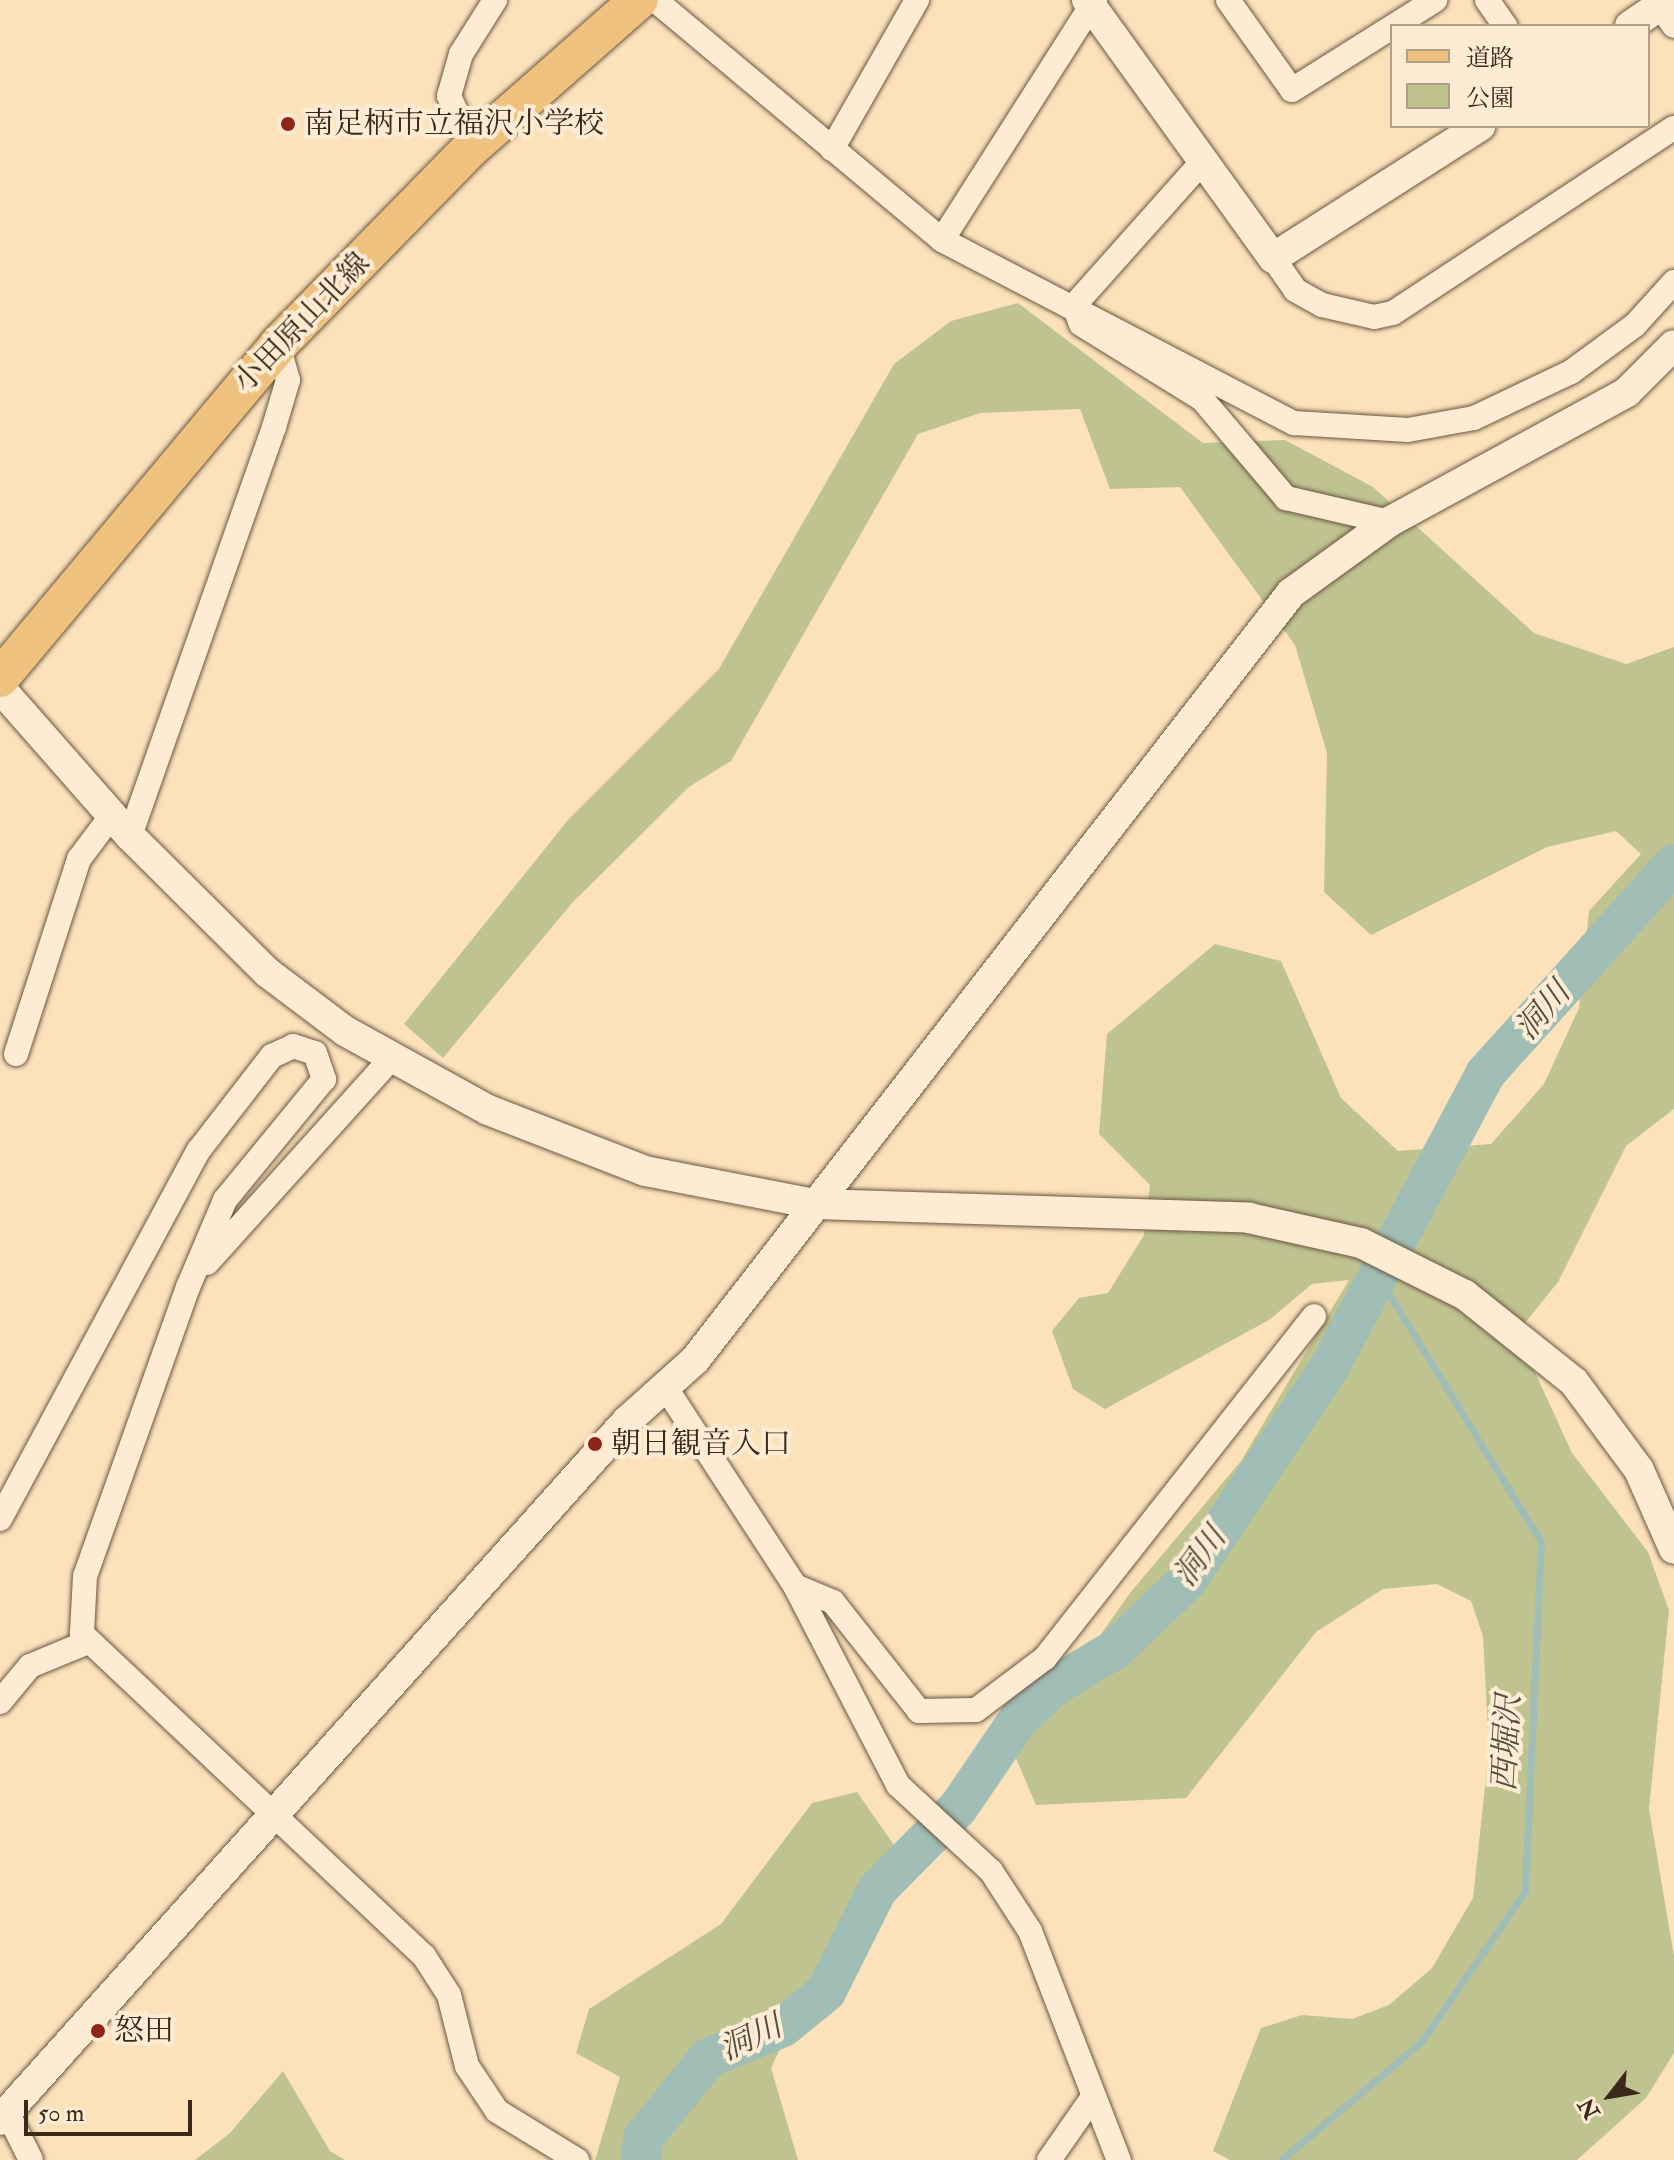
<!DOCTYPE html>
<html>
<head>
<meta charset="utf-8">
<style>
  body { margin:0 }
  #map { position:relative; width:1674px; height:2160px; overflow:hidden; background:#fce2bb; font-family:"IM FELL Double Pica","Noto Serif JP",serif }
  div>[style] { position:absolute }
  .green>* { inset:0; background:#bfc390 }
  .stream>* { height:7px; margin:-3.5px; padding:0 3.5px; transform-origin:3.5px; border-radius:3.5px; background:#a0bdb6 }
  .river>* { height:40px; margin:-20px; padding:0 20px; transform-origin:20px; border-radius:20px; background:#a0bdb6 }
  .roads { filter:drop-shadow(0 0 2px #6a5641) drop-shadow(0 0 2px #6a5641) }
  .minor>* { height:24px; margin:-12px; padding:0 12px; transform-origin:12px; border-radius:12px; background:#fdecd3 }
  .tertiary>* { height:30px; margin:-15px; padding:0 15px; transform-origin:15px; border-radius:15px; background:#fdecd3 }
  .primary>* { height:38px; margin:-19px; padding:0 19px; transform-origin:19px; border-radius:19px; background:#eec17e }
  .dots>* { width:22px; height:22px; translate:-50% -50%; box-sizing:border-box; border:4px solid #fdecd3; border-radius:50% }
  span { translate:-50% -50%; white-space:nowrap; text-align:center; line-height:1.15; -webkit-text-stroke:8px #fdecd3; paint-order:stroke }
  .poi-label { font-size:30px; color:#3a2818 }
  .left { translate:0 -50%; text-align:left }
  .street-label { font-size:30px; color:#3a2818 }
  .water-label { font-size:32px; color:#544d40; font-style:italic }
  .legend { position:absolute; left:1390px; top:24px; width:260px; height:104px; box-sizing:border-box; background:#fdecd3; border:2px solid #af9e88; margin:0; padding:10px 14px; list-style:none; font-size:24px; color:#3a2818 }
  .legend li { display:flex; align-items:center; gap:16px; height:40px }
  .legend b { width:40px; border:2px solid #af9e88 }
  .north { position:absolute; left:1570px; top:2056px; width:80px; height:80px; -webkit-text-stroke:6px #fdecd3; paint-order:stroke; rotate:239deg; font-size:22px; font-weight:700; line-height:32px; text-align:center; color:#3a2818 }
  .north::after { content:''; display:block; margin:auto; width:28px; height:36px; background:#3a2818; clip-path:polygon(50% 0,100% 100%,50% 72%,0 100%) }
  .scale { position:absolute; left:24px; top:2100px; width:168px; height:36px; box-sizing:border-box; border:4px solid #3a2818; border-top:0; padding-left:10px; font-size:24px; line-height:28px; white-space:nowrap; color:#3a2818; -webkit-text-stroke:6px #fdecd3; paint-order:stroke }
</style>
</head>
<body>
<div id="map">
  <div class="green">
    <div style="clip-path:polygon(1018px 303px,1203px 443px,1285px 440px,1373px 487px,1534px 633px,1626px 664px,1674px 647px,1674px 1109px,1626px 1146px,1558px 1282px,1517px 1333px,1572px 1453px,1648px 1552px,1669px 1610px,1649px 1809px,1674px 1956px,1674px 2053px,1646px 2098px,1577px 2160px,1230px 2160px,1213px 2151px,1261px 2028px,1302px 2015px,1352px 2019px,1389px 2005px,1432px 1968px,1473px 1898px,1489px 1750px,1483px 1636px,1471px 1601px,1437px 1584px,1383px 1589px,1316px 1632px,1186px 1798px,1036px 1805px,1015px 1756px,1130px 1593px,1241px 1461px,1349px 1280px,1312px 1284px,1269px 1320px,1105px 1409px,1073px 1389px,1052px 1331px,1079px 1298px,1108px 1293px,1144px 1235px,1150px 1185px,1099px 1134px,1107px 1034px,1215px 944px,1281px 961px,1341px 1098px,1398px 1151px,1491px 1144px,1544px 1084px,1579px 1008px,1589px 911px,1641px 854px,1616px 831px,1547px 847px,1371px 935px,1324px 892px,1327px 753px,1295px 645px,1180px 487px,1110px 489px,1080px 409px,980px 413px,918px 434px,731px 761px,689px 787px,572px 903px,443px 1058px,404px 1024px,568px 820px,719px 669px,894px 364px,951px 321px)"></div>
    <div style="clip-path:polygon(857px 1792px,894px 1845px,850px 1900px,771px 2068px,798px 2160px,595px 2160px,620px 2077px,576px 2053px,589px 2009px,721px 1924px,812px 1803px)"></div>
    <div style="clip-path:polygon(283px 2071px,330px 2151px,345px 2160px,195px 2160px,230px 2133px)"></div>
  </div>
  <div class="stream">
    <div style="left:1281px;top:2160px;width:183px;rotate:-40.1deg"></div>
    <div style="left:1421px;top:2042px;width:183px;rotate:-55.4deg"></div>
    <div style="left:1525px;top:1891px;width:349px;rotate:-87.4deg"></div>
    <div style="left:1541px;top:1542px;width:312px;rotate:-121.5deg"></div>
  </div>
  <div class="river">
    <div style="left:641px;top:2160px;width:22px;rotate:-85deg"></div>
    <div style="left:643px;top:2138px;width:103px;rotate:-50.9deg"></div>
    <div style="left:708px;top:2058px;width:81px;rotate:-22.5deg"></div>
    <div style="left:783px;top:2027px;width:55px;rotate:-39.1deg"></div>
    <div style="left:826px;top:1992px;width:114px;rotate:-63.4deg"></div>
    <div style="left:877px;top:1890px;width:115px;rotate:-45.4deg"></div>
    <div style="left:958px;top:1808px;width:107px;rotate:-55.7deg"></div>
    <div style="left:1018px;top:1720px;width:50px;rotate:-43.4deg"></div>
    <div style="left:1054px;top:1686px;width:70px;rotate:-31deg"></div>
    <div style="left:1114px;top:1650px;width:99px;rotate:-43.4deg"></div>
    <div style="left:1186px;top:1582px;width:260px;rotate:-56.3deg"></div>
    <div style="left:1330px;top:1366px;width:331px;rotate:-62deg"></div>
    <div style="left:1485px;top:1074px;width:283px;rotate:-48deg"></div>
  </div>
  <div class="roads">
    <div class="minor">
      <div style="left:655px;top:0;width:374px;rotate:39.9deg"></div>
      <div style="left:942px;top:240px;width:397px;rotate:27.5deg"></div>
      <div style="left:1294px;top:423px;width:114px;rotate:3.5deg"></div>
      <div style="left:1408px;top:430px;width:67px;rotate:-10.3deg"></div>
      <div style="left:1474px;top:418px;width:107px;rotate:-25.4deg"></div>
      <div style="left:1571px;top:372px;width:79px;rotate:-36.3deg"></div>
      <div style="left:1635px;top:325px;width:58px;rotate:-47.8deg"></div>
      <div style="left:1228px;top:0;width:110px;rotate:54.6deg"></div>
      <div style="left:1292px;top:90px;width:118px;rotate:-32.2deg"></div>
      <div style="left:1487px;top:0;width:32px;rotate:55deg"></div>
      <div style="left:1660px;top:6px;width:24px;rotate:55deg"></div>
      <div style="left:1394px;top:26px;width:49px;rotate:-32.4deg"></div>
      <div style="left:472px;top:147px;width:56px;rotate:-114.3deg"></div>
      <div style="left:449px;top:96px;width:44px;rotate:-74.1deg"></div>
      <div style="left:461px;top:54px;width:64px;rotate:-57.8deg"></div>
      <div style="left:832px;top:149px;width:172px;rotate:-60.3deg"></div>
      <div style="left:1203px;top:161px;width:194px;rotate:131.7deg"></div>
      <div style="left:1074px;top:306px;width:19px;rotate:69deg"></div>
      <div style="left:1081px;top:324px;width:142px;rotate:31.8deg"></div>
      <div style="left:1202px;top:399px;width:130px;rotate:49.7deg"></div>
      <div style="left:1286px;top:498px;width:106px;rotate:13.1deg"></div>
      <div style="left:942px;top:240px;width:285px;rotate:-57.5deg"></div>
      <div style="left:1273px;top:258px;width:39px;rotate:55deg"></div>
      <div style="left:1295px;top:290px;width:31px;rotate:29deg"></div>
      <div style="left:1322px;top:305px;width:53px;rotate:13deg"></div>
      <div style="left:1374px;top:317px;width:19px;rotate:-12deg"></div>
      <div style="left:1393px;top:313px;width:336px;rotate:-33.4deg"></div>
      <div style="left:130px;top:836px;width:434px;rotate:-70.6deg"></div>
      <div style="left:274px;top:427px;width:49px;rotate:-73.4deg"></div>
      <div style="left:288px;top:380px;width:36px;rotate:-106deg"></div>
      <div style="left:16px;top:1054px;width:205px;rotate:-72.1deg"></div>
      <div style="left:79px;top:859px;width:55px;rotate:-53.1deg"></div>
      <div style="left:207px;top:1263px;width:275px;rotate:-48deg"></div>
      <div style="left:666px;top:1388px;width:236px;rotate:56.9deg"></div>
      <div style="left:795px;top:1586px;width:224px;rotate:62.6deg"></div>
      <div style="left:898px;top:1785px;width:127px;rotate:42.8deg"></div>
      <div style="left:991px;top:1871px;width:72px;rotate:57deg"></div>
      <div style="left:1030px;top:1931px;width:246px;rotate:68.8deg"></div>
      <div style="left:0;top:1519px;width:419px;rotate:-61.7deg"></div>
      <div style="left:199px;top:1150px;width:119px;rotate:-52.2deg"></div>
      <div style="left:272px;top:1056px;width:23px;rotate:-25deg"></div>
      <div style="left:293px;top:1046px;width:23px;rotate:18deg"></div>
      <div style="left:315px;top:1053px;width:28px;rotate:71deg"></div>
      <div style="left:324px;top:1079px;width:156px;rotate:129.3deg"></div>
      <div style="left:225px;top:1200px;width:95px;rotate:113deg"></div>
      <div style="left:188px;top:1287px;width:307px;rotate:109.6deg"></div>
      <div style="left:85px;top:1576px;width:58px;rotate:93deg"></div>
      <div style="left:82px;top:1634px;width:470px;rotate:43.3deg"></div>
      <div style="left:424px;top:1956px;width:46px;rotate:57.3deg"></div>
      <div style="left:449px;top:1995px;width:73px;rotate:75.8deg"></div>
      <div style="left:467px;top:2066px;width:54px;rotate:56.3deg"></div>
      <div style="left:497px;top:2111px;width:94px;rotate:31.5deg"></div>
      <div style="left:795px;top:1586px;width:41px;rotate:22.8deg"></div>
      <div style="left:833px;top:1602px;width:139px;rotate:51.7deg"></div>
      <div style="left:919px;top:1711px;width:57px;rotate:-1deg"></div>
      <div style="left:976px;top:1710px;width:86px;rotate:-37deg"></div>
      <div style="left:1045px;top:1658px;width:435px;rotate:-51.8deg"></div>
      <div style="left:0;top:1702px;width:47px;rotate:-50.2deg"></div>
      <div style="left:30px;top:1666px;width:63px;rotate:-22.5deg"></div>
      <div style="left:8px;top:2114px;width:51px;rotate:63.4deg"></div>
      <div style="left:1049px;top:2160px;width:77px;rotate:-55.1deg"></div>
    </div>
    <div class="tertiary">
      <div style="left:1087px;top:0;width:318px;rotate:54.2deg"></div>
      <div style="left:1273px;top:258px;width:246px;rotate:-32.5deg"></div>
      <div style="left:1630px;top:26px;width:46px;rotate:-34.4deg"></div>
      <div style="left:0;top:688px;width:197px;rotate:48.7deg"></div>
      <div style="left:130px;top:836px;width:194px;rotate:44.8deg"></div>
      <div style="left:268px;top:973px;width:96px;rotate:37deg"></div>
      <div style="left:345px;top:1031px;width:163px;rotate:28.9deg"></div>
      <div style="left:488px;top:1110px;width:168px;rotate:21.2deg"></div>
      <div style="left:645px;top:1171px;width:173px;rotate:11deg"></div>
      <div style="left:815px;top:1204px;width:434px;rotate:1.8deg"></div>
      <div style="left:1249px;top:1218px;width:115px;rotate:12.6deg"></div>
      <div style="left:1361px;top:1243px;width:116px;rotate:26.6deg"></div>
      <div style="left:1465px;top:1295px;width:139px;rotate:38.6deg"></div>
      <div style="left:1574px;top:1382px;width:109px;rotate:53.5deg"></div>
      <div style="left:1639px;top:1470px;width:86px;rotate:66.1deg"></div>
      <div style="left:0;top:2120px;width:939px;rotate:-48.11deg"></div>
      <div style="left:627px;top:1421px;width:91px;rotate:-41.9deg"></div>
      <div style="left:695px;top:1360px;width:971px;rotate:-52.15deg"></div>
      <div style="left:1291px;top:593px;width:121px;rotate:-35.9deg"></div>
      <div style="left:1389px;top:522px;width:271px;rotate:-28.6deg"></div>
      <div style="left:1627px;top:392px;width:66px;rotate:-45deg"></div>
    </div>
    <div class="primary">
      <div style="left:0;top:678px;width:434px;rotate:-50.1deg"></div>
      <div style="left:278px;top:345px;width:277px;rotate:-45.6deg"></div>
      <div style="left:472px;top:147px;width:222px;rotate:-41.4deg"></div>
    </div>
  </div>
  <div class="dots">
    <div style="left:288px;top:124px;background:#8f2418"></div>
    <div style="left:595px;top:1444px;background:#8f2418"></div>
    <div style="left:98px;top:2031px;background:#8f2418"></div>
  </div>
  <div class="poi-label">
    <span class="left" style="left:304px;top:124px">南足柄市立福沢小学校</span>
    <span class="left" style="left:611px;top:1444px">朝日観音入口</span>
    <span class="left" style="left:114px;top:2031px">怒田</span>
  </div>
  <div class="street-label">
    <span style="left:302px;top:323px;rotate:-46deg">小田原山北線</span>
  </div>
  <div class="water-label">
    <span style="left:1543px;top:1011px;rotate:-49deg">洞川</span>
    <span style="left:1200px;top:1557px;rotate:-54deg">洞川</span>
    <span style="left:1507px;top:1743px;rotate:-87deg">西堀沢</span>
    <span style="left:751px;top:2038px;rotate:-25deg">洞川</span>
  </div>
  <ul class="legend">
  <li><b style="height:10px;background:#eec17e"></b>道路</li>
  <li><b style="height:22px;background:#bfc390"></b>公園</li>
  </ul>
  <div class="north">N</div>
  <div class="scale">50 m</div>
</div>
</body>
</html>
